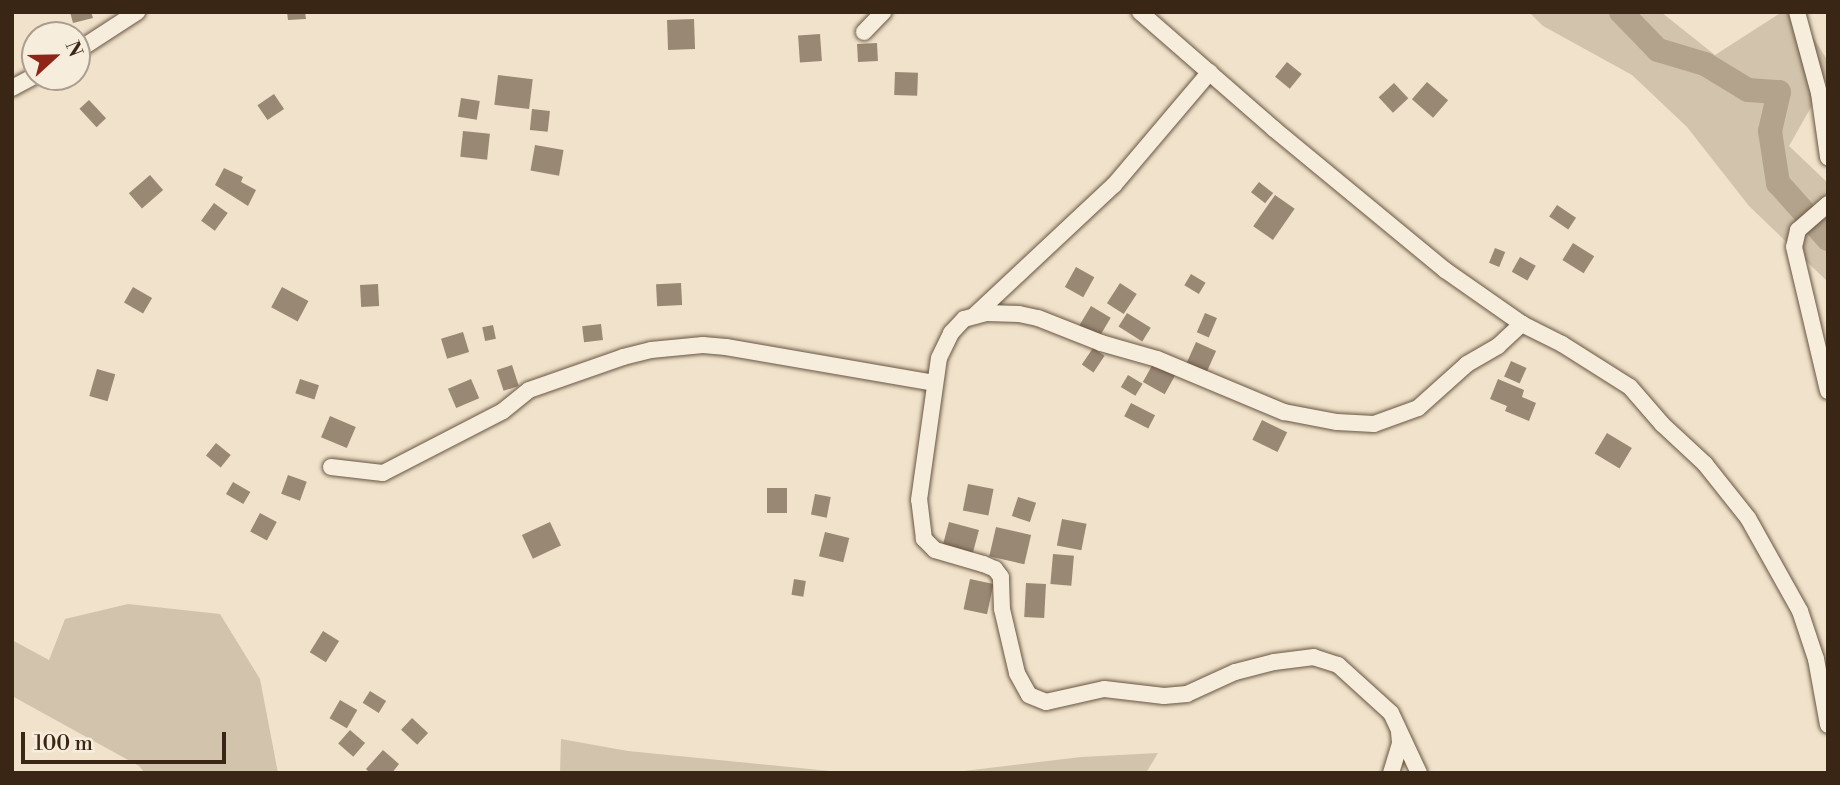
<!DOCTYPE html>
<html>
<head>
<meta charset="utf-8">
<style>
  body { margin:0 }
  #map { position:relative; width:1840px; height:785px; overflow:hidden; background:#f1e3cb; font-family:"Libre Bodoni",serif }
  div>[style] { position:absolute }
  .green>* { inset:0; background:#d2c3ac }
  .river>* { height:24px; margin:-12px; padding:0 12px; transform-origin:12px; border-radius:12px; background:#b3a38d }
  .building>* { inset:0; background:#998873; transform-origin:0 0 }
  .roads { filter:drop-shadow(0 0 2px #685542) drop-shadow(0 0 2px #685542) }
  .minor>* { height:16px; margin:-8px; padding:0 8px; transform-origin:8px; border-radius:8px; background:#f6eddd }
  span { translate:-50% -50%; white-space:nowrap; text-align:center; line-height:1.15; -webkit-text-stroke:7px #f6eddd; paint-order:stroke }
  .frame { position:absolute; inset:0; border:14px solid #3a2614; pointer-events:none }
  .north { position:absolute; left:21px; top:21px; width:70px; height:70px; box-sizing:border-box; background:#f6eddd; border:2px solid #ab9d8d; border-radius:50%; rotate:68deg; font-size:19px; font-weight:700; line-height:28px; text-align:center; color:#3a2614 }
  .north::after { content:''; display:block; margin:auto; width:24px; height:32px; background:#8f2418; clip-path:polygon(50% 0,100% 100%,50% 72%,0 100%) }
  .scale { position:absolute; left:21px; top:732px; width:205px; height:32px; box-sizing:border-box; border:4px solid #3a2614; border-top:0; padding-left:9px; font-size:21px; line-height:24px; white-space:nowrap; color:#3a2614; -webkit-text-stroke:5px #f6eddd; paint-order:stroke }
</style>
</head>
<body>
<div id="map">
  <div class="green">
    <div style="clip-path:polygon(1529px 12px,1661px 12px,1715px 55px,1782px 12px,1797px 12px,1828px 61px,1828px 77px,1789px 146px,1828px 183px,1828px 282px,1749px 206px,1687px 127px,1632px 75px,1543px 26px)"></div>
    <div style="clip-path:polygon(128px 604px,220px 614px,260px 679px,278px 773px,145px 773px,139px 766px,12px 696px,12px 640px,49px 660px,65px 619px)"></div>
    <div style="clip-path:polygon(561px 739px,628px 751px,850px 773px,560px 773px)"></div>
    <div style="clip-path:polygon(1158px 753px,1146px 773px,947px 773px,1081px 757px)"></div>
  </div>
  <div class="river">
    <div style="left:1621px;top:12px;width:53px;rotate:45.8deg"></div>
    <div style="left:1658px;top:50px;width:49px;rotate:16.6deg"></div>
    <div style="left:1705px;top:64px;width:50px;rotate:31.2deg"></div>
    <div style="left:1748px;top:90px;width:31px;rotate:4deg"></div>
    <div style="left:1779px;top:92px;width:40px;rotate:103deg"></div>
    <div style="left:1770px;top:131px;width:53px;rotate:81.3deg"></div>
    <div style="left:1778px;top:183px;width:75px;rotate:48.2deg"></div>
  </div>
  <div class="building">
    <div style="clip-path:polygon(70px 12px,91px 12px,93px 18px,73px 23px)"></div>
    <div style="clip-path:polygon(287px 12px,305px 12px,306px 19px,288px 20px)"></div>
    <div style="left:694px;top:19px;width:30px;height:27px;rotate:88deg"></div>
    <div style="left:820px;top:34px;width:27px;height:22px;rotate:86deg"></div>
    <div style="left:877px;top:43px;width:18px;height:20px;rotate:87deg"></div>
    <div style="left:1287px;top:62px;width:19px;height:19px;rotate:39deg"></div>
    <div style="left:895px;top:72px;width:23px;height:23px;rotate:2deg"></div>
    <div style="left:498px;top:75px;width:35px;height:30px;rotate:7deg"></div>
    <div style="left:1427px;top:82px;width:28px;height:23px;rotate:41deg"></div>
    <div style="left:1394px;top:83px;width:21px;height:21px;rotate:47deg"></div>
    <div style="left:274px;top:94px;width:18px;height:20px;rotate:56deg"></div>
    <div style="left:461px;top:98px;width:19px;height:19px;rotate:9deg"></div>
    <div style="left:89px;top:100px;width:25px;height:13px;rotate:47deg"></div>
    <div style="left:532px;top:109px;width:18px;height:21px;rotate:6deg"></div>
    <div style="left:463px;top:131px;width:27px;height:26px;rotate:6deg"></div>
    <div style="left:535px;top:145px;width:29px;height:26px;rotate:10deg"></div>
    <div style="clip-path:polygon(224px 168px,243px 177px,241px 182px,256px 190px,248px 206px,215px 185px)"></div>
    <div style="left:150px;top:175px;width:20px;height:28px;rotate:49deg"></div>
    <div style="left:1259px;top:182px;width:18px;height:13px;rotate:38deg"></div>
    <div style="left:1275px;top:195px;width:24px;height:38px;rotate:35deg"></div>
    <div style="left:214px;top:203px;width:17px;height:22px;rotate:36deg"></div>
    <div style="left:1557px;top:205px;width:23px;height:14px;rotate:34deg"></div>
    <div style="left:1573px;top:243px;width:25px;height:20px;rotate:32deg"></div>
    <div style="left:1495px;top:248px;width:11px;height:16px;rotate:22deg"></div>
    <div style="left:1520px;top:257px;width:18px;height:17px;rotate:29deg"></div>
    <div style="left:1076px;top:267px;width:21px;height:23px;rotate:29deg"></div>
    <div style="left:1191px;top:274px;width:17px;height:13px;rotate:31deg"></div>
    <div style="left:681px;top:283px;width:22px;height:25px;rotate:87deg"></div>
    <div style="left:1120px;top:283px;width:20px;height:24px;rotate:33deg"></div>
    <div style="left:378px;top:284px;width:22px;height:18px;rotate:87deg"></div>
    <div style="left:133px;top:287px;width:22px;height:18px;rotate:30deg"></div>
    <div style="left:282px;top:287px;width:30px;height:23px;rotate:28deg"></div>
    <div style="left:1091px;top:306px;width:23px;height:24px;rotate:31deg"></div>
    <div style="left:1127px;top:313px;width:28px;height:16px;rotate:32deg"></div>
    <div style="left:1205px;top:313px;width:13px;height:21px;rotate:23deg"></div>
    <div style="left:601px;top:324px;width:16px;height:19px;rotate:83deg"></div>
    <div style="left:493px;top:325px;width:14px;height:11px;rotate:78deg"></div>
    <div style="left:463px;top:332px;width:21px;height:23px;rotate:73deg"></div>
    <div style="left:1196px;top:342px;width:22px;height:25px;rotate:24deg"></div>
    <div style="left:1093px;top:348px;width:14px;height:20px;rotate:34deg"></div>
    <div style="left:1511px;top:361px;width:17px;height:17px;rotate:24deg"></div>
    <div style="left:1154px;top:362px;width:25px;height:23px;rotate:29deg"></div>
    <div style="left:512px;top:365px;width:22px;height:16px;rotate:72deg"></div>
    <div style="left:97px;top:369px;width:19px;height:28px;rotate:16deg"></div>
    <div style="left:1128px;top:375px;width:17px;height:14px;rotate:31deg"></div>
    <div style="left:300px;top:379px;width:20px;height:15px;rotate:18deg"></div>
    <div style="left:471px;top:379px;width:21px;height:25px;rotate:67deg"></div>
    <div style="clip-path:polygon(1498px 379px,1524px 390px,1522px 397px,1536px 403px,1529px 421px,1505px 411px,1507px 406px,1490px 399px)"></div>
    <div style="left:1131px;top:403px;width:27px;height:15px;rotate:27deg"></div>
    <div style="left:330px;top:416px;width:28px;height:23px;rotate:23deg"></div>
    <div style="left:1262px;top:420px;width:28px;height:22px;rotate:26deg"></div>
    <div style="left:1607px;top:433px;width:29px;height:24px;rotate:31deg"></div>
    <div style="left:216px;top:443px;width:19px;height:16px;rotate:39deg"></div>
    <div style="left:288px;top:475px;width:20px;height:20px;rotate:20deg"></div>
    <div style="left:233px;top:482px;width:20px;height:14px;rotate:30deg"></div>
    <div style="left:968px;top:484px;width:26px;height:27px;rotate:11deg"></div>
    <div style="left:767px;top:488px;width:20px;height:25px"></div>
    <div style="left:815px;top:494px;width:16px;height:21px;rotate:11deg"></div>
    <div style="left:1018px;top:497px;width:19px;height:20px;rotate:18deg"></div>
    <div style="left:260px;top:513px;width:19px;height:21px;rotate:28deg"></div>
    <div style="left:1062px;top:519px;width:25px;height:27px;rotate:11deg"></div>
    <div style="left:550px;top:522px;width:26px;height:31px;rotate:65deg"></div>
    <div style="left:949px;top:522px;width:31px;height:24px;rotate:15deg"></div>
    <div style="left:996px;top:527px;width:36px;height:30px;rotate:13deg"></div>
    <div style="left:825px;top:532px;width:25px;height:25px;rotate:14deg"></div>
    <div style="left:1053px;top:554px;width:21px;height:30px;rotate:5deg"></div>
    <div style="left:794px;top:579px;width:12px;height:16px;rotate:9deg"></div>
    <div style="left:970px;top:579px;width:24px;height:31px;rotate:12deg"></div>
    <div style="left:1026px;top:583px;width:20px;height:34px;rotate:3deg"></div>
    <div style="left:323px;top:631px;width:19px;height:25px;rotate:32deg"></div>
    <div style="left:370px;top:691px;width:19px;height:14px;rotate:32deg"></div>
    <div style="left:340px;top:700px;width:20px;height:21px;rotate:30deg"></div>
    <div style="left:412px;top:718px;width:22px;height:16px;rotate:43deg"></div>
    <div style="left:350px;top:730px;width:20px;height:18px;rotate:41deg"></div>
    <div style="clip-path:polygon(383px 750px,399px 764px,392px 773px,370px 773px,366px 769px)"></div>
  </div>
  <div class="roads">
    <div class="minor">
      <div style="left:1140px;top:12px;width:178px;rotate:41.1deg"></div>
      <div style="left:1274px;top:129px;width:222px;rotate:39.5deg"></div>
      <div style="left:1445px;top:270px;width:94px;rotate:35deg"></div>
      <div style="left:1522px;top:324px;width:45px;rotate:26.6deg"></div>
      <div style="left:1562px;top:344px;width:80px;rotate:32.3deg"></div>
      <div style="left:1630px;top:387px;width:49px;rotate:49.1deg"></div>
      <div style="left:1662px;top:424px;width:59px;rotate:42.9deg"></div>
      <div style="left:1705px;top:464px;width:69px;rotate:51.5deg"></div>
      <div style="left:1748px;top:518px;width:107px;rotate:60.8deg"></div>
      <div style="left:1800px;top:611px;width:51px;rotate:71.6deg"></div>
      <div style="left:1816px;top:659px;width:67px;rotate:79.7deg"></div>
      <div style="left:1797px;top:12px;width:84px;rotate:74.8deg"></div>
      <div style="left:1819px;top:93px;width:65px;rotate:82deg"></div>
      <div style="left:864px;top:32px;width:28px;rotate:-46deg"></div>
      <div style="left:77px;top:51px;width:72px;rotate:-33deg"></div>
      <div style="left:12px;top:88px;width:26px;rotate:-28deg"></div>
      <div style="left:1828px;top:204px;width:40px;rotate:139deg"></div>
      <div style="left:1798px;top:230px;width:17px;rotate:103deg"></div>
      <div style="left:1794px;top:247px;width:148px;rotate:76.7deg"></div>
      <div style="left:975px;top:315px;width:190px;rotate:-43.1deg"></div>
      <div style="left:1114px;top:185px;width:148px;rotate:-49.7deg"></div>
      <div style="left:331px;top:467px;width:52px;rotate:6.6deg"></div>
      <div style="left:383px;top:473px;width:135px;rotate:-27.3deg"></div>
      <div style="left:503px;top:411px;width:33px;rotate:-39deg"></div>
      <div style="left:529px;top:390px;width:100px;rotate:-19.3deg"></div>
      <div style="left:623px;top:357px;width:29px;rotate:-14deg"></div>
      <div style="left:651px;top:350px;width:52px;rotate:-5.5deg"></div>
      <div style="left:703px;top:345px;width:23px;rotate:5deg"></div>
      <div style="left:726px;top:347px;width:211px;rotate:9.8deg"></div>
      <div style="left:1391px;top:773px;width:31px;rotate:-73deg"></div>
      <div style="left:1400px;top:743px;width:12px;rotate:-95deg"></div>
      <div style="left:1419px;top:773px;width:66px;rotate:-115deg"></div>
      <div style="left:1391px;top:713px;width:72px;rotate:-137.8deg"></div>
      <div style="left:1338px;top:665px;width:25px;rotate:-162deg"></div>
      <div style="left:1314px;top:657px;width:40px;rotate:172.9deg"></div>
      <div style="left:1274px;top:662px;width:40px;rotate:165.6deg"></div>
      <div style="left:1235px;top:672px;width:53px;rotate:155.4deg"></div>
      <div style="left:1187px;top:694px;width:23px;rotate:175deg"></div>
      <div style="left:1164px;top:696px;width:60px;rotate:-173.3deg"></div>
      <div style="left:1104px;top:689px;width:59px;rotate:167.4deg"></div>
      <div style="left:1046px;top:702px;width:18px;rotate:-158deg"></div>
      <div style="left:1029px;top:695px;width:25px;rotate:-119deg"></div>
      <div style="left:1017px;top:673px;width:66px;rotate:-103.2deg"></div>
      <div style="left:1002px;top:609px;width:32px;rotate:-92deg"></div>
      <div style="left:1001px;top:577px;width:10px;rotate:-127deg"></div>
      <div style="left:995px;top:569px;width:13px;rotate:-157deg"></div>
      <div style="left:983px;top:564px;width:50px;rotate:-163.7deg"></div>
      <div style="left:935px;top:550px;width:16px;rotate:-135deg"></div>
      <div style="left:924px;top:539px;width:39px;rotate:-97deg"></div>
      <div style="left:919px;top:500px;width:143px;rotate:-82deg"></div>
      <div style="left:939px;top:358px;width:28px;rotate:-64deg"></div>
      <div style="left:951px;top:333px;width:19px;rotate:-47deg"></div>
      <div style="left:964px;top:319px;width:24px;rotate:-15deg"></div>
      <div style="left:987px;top:313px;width:32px;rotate:2deg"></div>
      <div style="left:1019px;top:314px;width:19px;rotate:12deg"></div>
      <div style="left:1038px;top:318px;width:68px;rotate:21.6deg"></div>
      <div style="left:1101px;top:343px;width:58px;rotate:15.9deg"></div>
      <div style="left:1157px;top:359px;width:138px;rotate:22.7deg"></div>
      <div style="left:1284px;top:412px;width:54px;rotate:10.7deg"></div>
      <div style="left:1337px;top:422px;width:37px;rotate:3deg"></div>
      <div style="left:1374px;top:424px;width:47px;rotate:-20deg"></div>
      <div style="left:1418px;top:408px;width:66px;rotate:-41.9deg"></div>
      <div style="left:1467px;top:364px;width:36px;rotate:-30deg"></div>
      <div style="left:1498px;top:346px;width:33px;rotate:-43deg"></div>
    </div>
  </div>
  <div class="frame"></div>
  <div class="north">N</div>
  <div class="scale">100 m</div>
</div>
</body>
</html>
